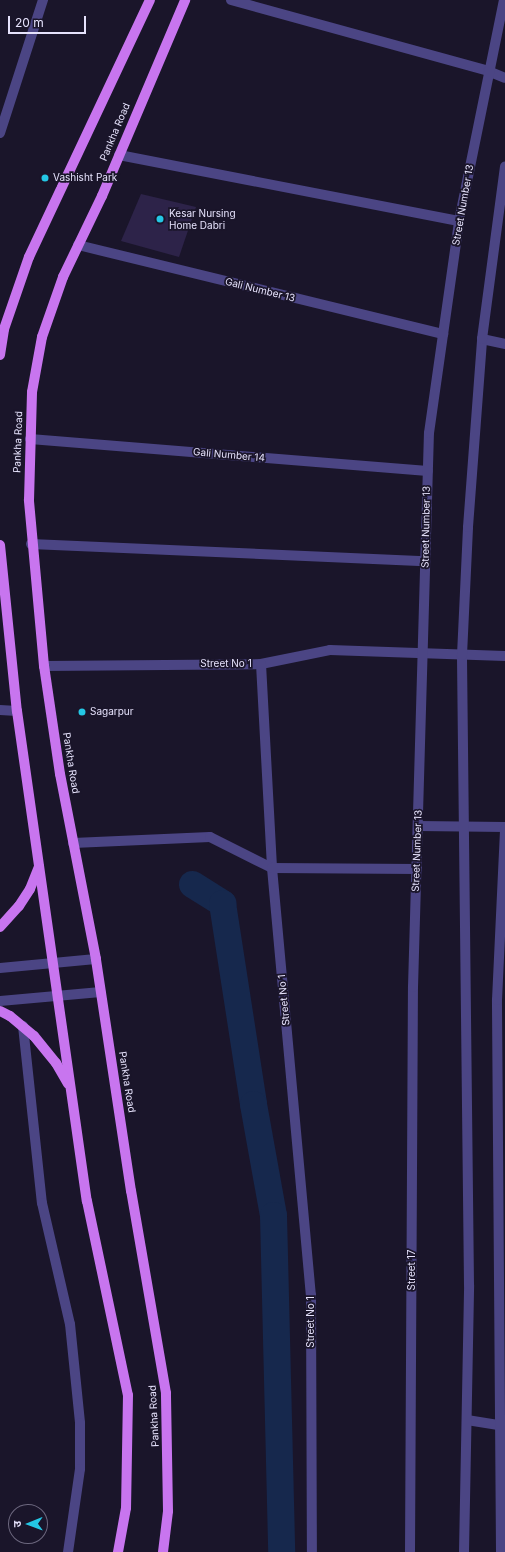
<!DOCTYPE html>
<html>
<head>
<meta charset="utf-8">
<style>
  body { margin:0 }
  #map { position:relative; width:505px; height:1552px; overflow:hidden; background:#1a152a; font-family:Inter,"Noto Sans Devanagari",sans-serif }
  div>[style] { position:absolute }
  .canal>* { height:27px; margin:-13.5px; padding:0 13.5px; transform-origin:13.5px; border-radius:13.5px; background:#16284d }
  .building>* { inset:0; background:#2d2349 }
  .minor>* { height:10px; margin:-5px; padding:0 5px; transform-origin:5px; border-radius:5px; background:#4b4584 }
  .major>* { height:10px; margin:-5px; padding:0 5px; transform-origin:5px; border-radius:5px; background:#c875ef }
  .dots>* { width:11px; height:11px; translate:-50% -50%; box-sizing:border-box; border:2px solid #1a152a; border-radius:50% }
  span { translate:-50% -50%; white-space:nowrap; text-align:center; line-height:1.15; -webkit-text-stroke:3.5px #1a152a; paint-order:stroke }
  .street-label { font-size:10px; color:#e6e2fc }
  .poi-label { font-size:10px; color:#e6e2fc }
  .left { translate:0 -50%; text-align:left }
  .north { position:absolute; left:8px; top:1504px; width:40px; height:40px; box-sizing:border-box; background:#1a152a; border:1px solid #6c677e; border-radius:50%; rotate:269deg; font-size:11px; font-weight:700; line-height:16px; text-align:center; color:#e6e2fc }
  .north::after { content:''; display:block; margin:auto; width:14px; height:18px; background:#24c7e5; clip-path:polygon(50% 0,100% 100%,50% 72%,0 100%) }
  .scale { position:absolute; left:8px; top:16px; width:78px; height:18px; box-sizing:border-box; border:2px solid #e6e2fc; border-top:0; padding-left:5px; font-size:12px; line-height:14px; white-space:nowrap; color:#e6e2fc; -webkit-text-stroke:3px #1a152a; paint-order:stroke }
</style>
</head>
<body>
<div id="map">
  <div class="canal">
    <div style="left:192px;top:884px;width:36px;rotate:32deg"></div>
    <div style="left:222px;top:903px;width:203px;rotate:81.2deg"></div>
    <div style="left:253px;top:1104px;width:113px;rotate:79.8deg"></div>
    <div style="left:273px;top:1215px;width:337px;rotate:88.6deg"></div>
  </div>
  <div class="building">
    <div style="clip-path:polygon(141px 194px,196px 207px,179px 257px,121px 241px)"></div>
  </div>
  <div class="minor">
    <div style="left:231px;top:0;width:267px;rotate:15.4deg"></div>
    <div style="left:488px;top:71px;width:18px;rotate:22deg"></div>
    <div style="left:0;top:133px;width:140px;rotate:-72.1deg"></div>
    <div style="left:119px;top:155px;width:346px;rotate:11deg"></div>
    <div style="left:78px;top:245px;width:376px;rotate:13.7deg"></div>
    <div style="left:482px;top:339px;width:24px;rotate:12deg"></div>
    <div style="left:30px;top:439px;width:399px;rotate:4.6deg"></div>
    <div style="left:31px;top:544px;width:394px;rotate:2.5deg"></div>
    <div style="left:261px;top:664px;width:70px;rotate:-11.5deg"></div>
    <div style="left:330px;top:650px;width:175px;rotate:2deg"></div>
    <div style="left:44px;top:666px;width:217px;rotate:-0.5deg"></div>
    <div style="left:261px;top:664px;width:204px;rotate:86.9deg"></div>
    <div style="left:272px;top:868px;width:429px;rotate:84.8deg"></div>
    <div style="left:311px;top:1295px;width:257px;rotate:89.8deg"></div>
    <div style="left:0;top:710px;width:17px;rotate:3deg"></div>
    <div style="left:418px;top:826px;width:87px;rotate:0.7deg"></div>
    <div style="left:73px;top:843px;width:137px;rotate:-2.5deg"></div>
    <div style="left:210px;top:837px;width:69px;rotate:26.6deg"></div>
    <div style="left:272px;top:868px;width:145px;rotate:0.4deg"></div>
    <div style="left:0;top:968px;width:96px;rotate:-5.4deg"></div>
    <div style="left:0;top:1001px;width:101px;rotate:-5.1deg"></div>
    <div style="left:23px;top:1026px;width:178px;rotate:83.9deg"></div>
    <div style="left:42px;top:1203px;width:124px;rotate:77deg"></div>
    <div style="left:70px;top:1324px;width:100px;rotate:84.2deg"></div>
    <div style="left:80px;top:1423px;width:46px;rotate:90deg"></div>
    <div style="left:80px;top:1469px;width:84px;rotate:98.2deg"></div>
    <div style="left:467px;top:1420px;width:38px;rotate:9deg"></div>
    <div style="left:410px;top:1552px;width:565px;rotate:-89.7deg"></div>
    <div style="left:413px;top:987px;width:554px;rotate:-88.35deg"></div>
    <div style="left:429px;top:433px;width:214px;rotate:-81.9deg"></div>
    <div style="left:459px;top:221px;width:226px;rotate:-78.5deg"></div>
    <div style="left:464px;top:1552px;width:267px;rotate:-88.9deg"></div>
    <div style="left:469px;top:1285px;width:630px;rotate:-90.64deg"></div>
    <div style="left:462px;top:655px;width:128px;rotate:-87.3deg"></div>
    <div style="left:468px;top:527px;width:189px;rotate:-85.7deg"></div>
    <div style="left:482px;top:339px;width:174px;rotate:-82.4deg"></div>
    <div style="left:501px;top:1552px;width:552px;rotate:-90.42deg"></div>
    <div style="left:497px;top:1000px;width:171px;rotate:-87.3deg"></div>
  </div>
  <div class="major">
    <div style="left:0;top:355px;width:26px;rotate:-81deg"></div>
    <div style="left:4px;top:329px;width:76px;rotate:-70.9deg"></div>
    <div style="left:29px;top:257px;width:284px;rotate:-64.8deg"></div>
    <div style="left:0;top:545px;width:167px;rotate:84.2deg"></div>
    <div style="left:17px;top:711px;width:495px;rotate:81.9deg"></div>
    <div style="left:87px;top:1201px;width:198px;rotate:78.1deg"></div>
    <div style="left:128px;top:1395px;width:113px;rotate:91deg"></div>
    <div style="left:126px;top:1508px;width:45px;rotate:100.3deg"></div>
    <div style="left:0;top:927px;width:28px;rotate:-48deg"></div>
    <div style="left:19px;top:906px;width:20px;rotate:-57deg"></div>
    <div style="left:30px;top:889px;width:24px;rotate:-68deg"></div>
    <div style="left:0;top:1011px;width:11px;rotate:27deg"></div>
    <div style="left:10px;top:1016px;width:31px;rotate:40deg"></div>
    <div style="left:34px;top:1036px;width:35px;rotate:51deg"></div>
    <div style="left:56px;top:1063px;width:24px;rotate:60deg"></div>
    <div style="left:163px;top:1552px;width:41px;rotate:-83deg"></div>
    <div style="left:168px;top:1511px;width:118px;rotate:-91deg"></div>
    <div style="left:166px;top:1393px;width:205px;rotate:-99.8deg"></div>
    <div style="left:131px;top:1191px;width:235px;rotate:-98.6deg"></div>
    <div style="left:96px;top:959px;width:188px;rotate:-101deg"></div>
    <div style="left:60px;top:774px;width:109px;rotate:-98.4deg"></div>
    <div style="left:44px;top:666px;width:167px;rotate:-95.2deg"></div>
    <div style="left:29px;top:500px;width:108px;rotate:-88.4deg"></div>
    <div style="left:32px;top:392px;width:56px;rotate:-79.7deg"></div>
    <div style="left:42px;top:337px;width:64px;rotate:-70.7deg"></div>
    <div style="left:63px;top:277px;width:90px;rotate:-64.3deg"></div>
    <div style="left:102px;top:196px;width:213px;rotate:-67deg"></div>
  </div>
  <div class="dots">
    <div style="left:45px;top:178px;background:#24c7e5"></div>
    <div style="left:160px;top:219px;background:#24c7e5"></div>
    <div style="left:82px;top:712px;background:#24c7e5"></div>
  </div>
  <div class="street-label">
    <span style="left:115px;top:132px;rotate:-67deg">Pankha Road</span>
    <span style="left:463px;top:205px;rotate:-80deg">Street Number 13</span>
    <span style="left:260px;top:290px;rotate:14deg">Gali Number 13</span>
    <span style="left:18px;top:442px;rotate:-88deg">Pankha Road</span>
    <span style="left:229px;top:455px;rotate:5deg">Gali Number 14</span>
    <span style="left:426px;top:527px;rotate:-89deg">Street Number 13</span>
    <span style="left:226px;top:664px">Street No 1</span>
    <span style="left:71px;top:763px;rotate:81deg">Pankha Road</span>
    <span style="left:417px;top:851px;rotate:-88deg">Street Number 13</span>
    <span style="left:284px;top:1000px;rotate:-95deg">Street No 1</span>
    <span style="left:127px;top:1082px;rotate:81deg">Pankha Road</span>
    <span style="left:412px;top:1270px;rotate:-90deg">Street 17</span>
    <span style="left:311px;top:1322px;rotate:-90deg">Street No 1</span>
    <span style="left:154px;top:1416px;rotate:-93deg">Pankha Road</span>
  </div>
  <div class="poi-label">
    <span class="left" style="left:53px;top:178px">Vashisht Park</span>
    <span class="left" style="left:169px;top:219px">Kesar Nursing<br>Home Dabri</span>
    <span class="left" style="left:90px;top:712px">Sagarpur</span>
  </div>
  <div class="north">उ</div>
  <div class="scale">20 m</div>
</div>
</body>
</html>
